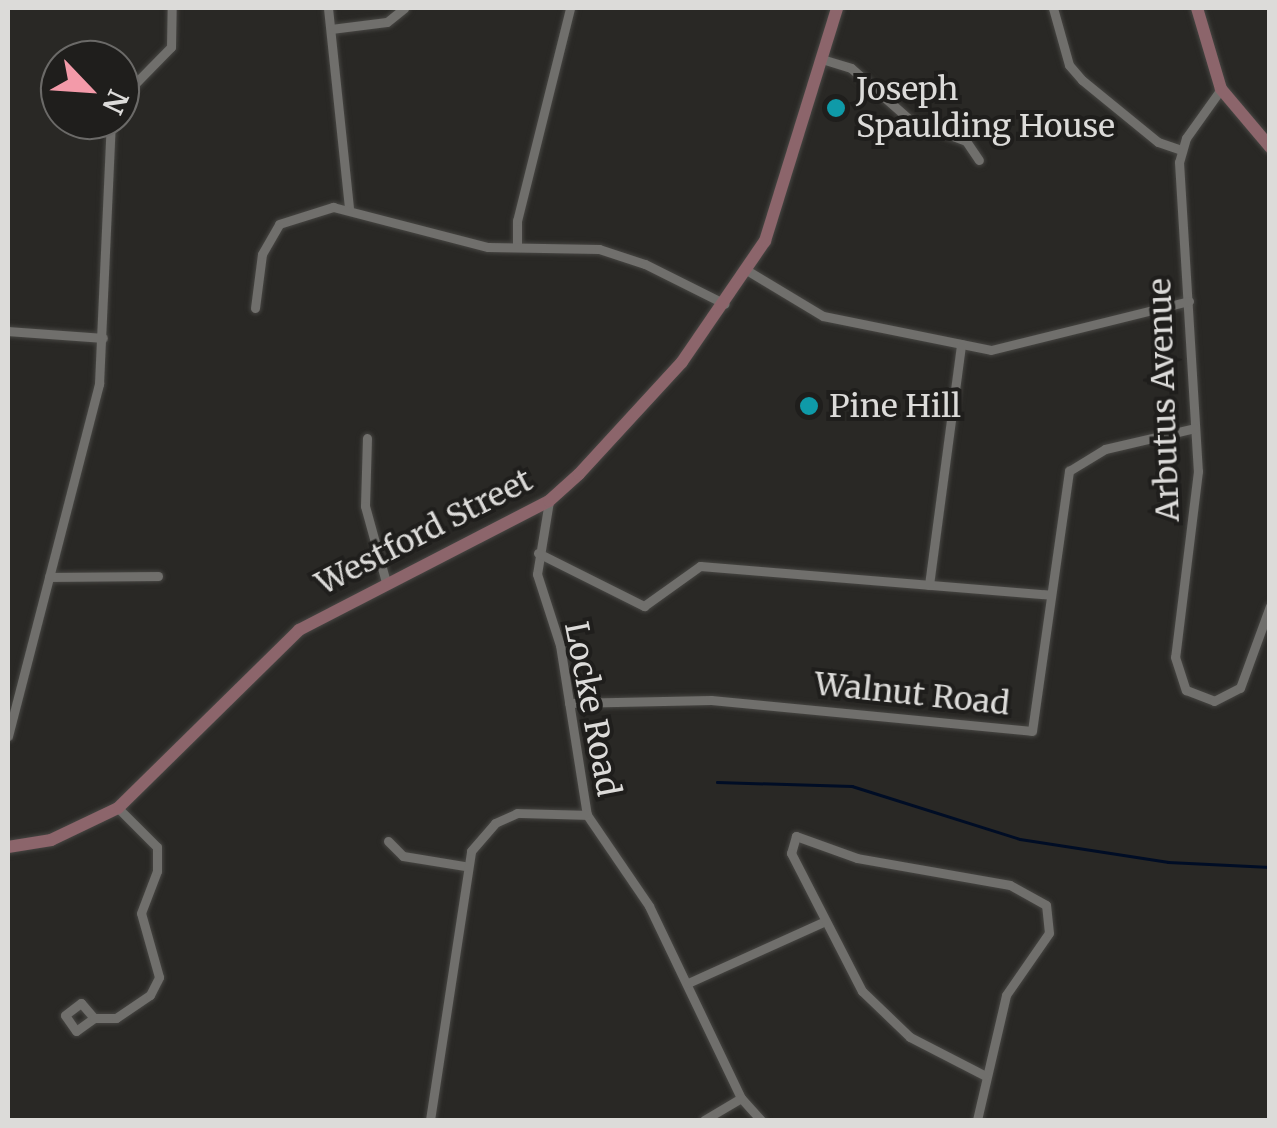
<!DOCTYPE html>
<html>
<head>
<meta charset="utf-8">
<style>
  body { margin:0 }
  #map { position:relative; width:1277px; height:1128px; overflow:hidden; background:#292825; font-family:Merriweather,serif }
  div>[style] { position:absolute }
  .stream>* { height:2.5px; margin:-1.25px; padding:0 1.25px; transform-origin:1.25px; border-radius:1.25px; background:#000d25 }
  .roads { filter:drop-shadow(0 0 2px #474643) drop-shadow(0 0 2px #474643) }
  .minor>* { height:9px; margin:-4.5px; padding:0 4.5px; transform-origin:4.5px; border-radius:4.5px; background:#706f6c }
  .secondary>* { height:12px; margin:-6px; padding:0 6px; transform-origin:6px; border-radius:6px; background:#8c656b }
  .dots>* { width:28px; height:28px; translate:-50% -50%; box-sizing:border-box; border:5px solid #1f1e1c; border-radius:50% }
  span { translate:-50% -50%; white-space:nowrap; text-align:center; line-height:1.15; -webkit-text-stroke:8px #1f1e1c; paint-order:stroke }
  .poi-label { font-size:32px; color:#dcdbd9 }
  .left { translate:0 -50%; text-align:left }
  .street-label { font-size:32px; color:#dcdbd9 }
  .frame { position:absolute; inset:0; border:10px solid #dcdbd9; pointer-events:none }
  .north { position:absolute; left:40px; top:40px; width:100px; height:100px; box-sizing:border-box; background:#1f1e1c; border:2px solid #6b6a68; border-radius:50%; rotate:115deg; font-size:28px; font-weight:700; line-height:40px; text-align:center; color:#dcdbd9 }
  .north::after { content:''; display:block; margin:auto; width:35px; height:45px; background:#f39aa9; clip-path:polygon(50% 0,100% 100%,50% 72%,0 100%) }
</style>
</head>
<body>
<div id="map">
  <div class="stream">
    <div style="left:717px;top:782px;width:135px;rotate:1.7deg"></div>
    <div style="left:852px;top:786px;width:176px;rotate:17.5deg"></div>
    <div style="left:1020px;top:839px;width:150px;rotate:8.8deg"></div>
    <div style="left:1168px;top:862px;width:102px;rotate:2.8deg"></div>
  </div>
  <div class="roads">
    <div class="minor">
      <div style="left:328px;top:8px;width:202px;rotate:84deg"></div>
      <div style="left:1053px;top:8px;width:59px;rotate:74.3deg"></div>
      <div style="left:1069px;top:65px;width:20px;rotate:49deg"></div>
      <div style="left:1082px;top:80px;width:98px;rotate:39.2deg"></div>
      <div style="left:1158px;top:142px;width:24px;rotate:19deg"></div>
      <div style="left:331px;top:29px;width:56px;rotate:-7.1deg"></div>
      <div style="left:387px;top:22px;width:22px;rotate:-39deg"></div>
      <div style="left:825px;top:60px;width:27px;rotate:17deg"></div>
      <div style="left:851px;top:68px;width:79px;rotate:41.4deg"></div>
      <div style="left:910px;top:120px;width:60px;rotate:20.6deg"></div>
      <div style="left:966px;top:141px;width:23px;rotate:56deg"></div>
      <div style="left:1221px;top:89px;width:60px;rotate:125.5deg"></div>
      <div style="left:1186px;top:138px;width:25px;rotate:106deg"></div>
      <div style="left:1179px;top:162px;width:310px;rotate:86.5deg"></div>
      <div style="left:1198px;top:471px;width:187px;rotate:97deg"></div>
      <div style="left:1175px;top:657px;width:35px;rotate:72deg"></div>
      <div style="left:1186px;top:690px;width:30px;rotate:21deg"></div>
      <div style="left:1214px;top:701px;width:29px;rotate:-27deg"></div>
      <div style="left:1240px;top:688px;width:87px;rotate:-69.9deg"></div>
      <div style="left:120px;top:99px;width:73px;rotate:-45.6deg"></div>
      <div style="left:171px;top:47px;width:39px;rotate:-89deg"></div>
      <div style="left:517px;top:246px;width:25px;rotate:-90deg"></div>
      <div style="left:517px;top:221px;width:219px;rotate:-76deg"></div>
      <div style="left:748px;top:271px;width:87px;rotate:31deg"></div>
      <div style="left:823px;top:316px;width:171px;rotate:11.4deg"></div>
      <div style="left:991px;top:350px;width:204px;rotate:-13.9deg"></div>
      <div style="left:255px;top:308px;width:54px;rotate:-82.6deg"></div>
      <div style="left:262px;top:254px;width:34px;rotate:-60deg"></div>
      <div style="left:279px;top:224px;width:57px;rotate:-17.5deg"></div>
      <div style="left:333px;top:207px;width:160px;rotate:14.5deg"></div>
      <div style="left:488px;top:247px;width:111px;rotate:1deg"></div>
      <div style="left:599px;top:249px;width:48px;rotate:18.1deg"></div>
      <div style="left:645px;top:264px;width:89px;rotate:26.6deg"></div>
      <div style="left:8px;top:331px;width:95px;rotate:4.2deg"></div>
      <div style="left:367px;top:438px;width:68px;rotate:91.7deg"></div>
      <div style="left:365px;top:506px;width:79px;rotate:74.6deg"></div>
      <div style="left:549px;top:501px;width:74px;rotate:99.3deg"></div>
      <div style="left:537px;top:574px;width:75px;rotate:72.1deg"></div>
      <div style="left:560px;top:645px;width:172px;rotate:81deg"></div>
      <div style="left:587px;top:815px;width:110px;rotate:55.7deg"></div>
      <div style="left:649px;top:906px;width:213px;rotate:64.4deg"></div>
      <div style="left:741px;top:1098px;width:30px;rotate:48deg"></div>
      <div style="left:538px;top:553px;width:119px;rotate:26.6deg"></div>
      <div style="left:644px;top:606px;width:69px;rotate:-35.5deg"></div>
      <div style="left:700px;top:566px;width:352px;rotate:4.7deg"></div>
      <div style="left:49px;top:577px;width:109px;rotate:-0.5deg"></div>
      <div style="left:929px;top:585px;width:243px;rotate:-82.4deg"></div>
      <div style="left:569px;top:703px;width:142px;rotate:-1.2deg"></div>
      <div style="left:711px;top:700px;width:322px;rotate:5.5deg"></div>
      <div style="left:1032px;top:731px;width:263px;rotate:-81.9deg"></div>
      <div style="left:1069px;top:471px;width:42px;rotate:-31.4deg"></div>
      <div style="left:1105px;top:449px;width:92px;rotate:-13.1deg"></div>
      <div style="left:8px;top:736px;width:364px;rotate:-75.5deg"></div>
      <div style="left:99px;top:384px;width:264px;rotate:-87.4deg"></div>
      <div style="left:388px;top:841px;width:21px;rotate:45deg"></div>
      <div style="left:403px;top:856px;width:63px;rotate:9.2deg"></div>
      <div style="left:688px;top:983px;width:148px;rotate:-24.3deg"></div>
      <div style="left:94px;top:1018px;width:22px;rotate:144deg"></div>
      <div style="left:76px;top:1031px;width:19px;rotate:-125deg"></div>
      <div style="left:65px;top:1015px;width:20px;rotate:-37deg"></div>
      <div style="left:81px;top:1003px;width:20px;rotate:49deg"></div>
      <div style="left:94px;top:1018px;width:22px"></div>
      <div style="left:116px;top:1018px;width:41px;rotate:-34.1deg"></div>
      <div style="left:150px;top:995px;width:20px;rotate:-63deg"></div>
      <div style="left:159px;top:977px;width:66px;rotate:-105.7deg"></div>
      <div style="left:141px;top:913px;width:45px;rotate:-69.1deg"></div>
      <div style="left:157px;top:871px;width:24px;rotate:-90deg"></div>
      <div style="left:157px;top:847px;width:55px;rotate:-135deg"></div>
      <div style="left:430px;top:1120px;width:272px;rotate:-81.3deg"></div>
      <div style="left:471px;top:851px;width:37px;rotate:-49deg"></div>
      <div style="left:495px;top:823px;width:24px;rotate:-24deg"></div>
      <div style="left:517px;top:813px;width:70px;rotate:1.6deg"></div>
      <div style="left:704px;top:1120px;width:43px;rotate:-30.7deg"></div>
      <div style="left:977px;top:1120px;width:128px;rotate:-76.9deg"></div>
      <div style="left:1006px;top:995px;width:75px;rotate:-55.3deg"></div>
      <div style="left:1049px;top:933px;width:28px;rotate:-96deg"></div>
      <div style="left:1046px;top:905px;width:41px;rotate:-150.9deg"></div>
      <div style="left:1010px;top:885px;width:155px;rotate:-170deg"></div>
      <div style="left:857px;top:858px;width:65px;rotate:-160.2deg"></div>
      <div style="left:796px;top:836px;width:18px;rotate:106deg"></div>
      <div style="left:791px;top:853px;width:155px;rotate:62.8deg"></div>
      <div style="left:862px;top:991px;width:66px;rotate:43.8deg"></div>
      <div style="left:910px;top:1037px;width:85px;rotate:27.2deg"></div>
    </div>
    <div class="secondary">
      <div style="left:1197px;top:8px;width:84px;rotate:73.5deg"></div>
      <div style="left:1221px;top:89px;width:76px;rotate:49.8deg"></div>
      <div style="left:8px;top:847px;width:44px;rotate:-9.2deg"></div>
      <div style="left:51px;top:840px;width:74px;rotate:-25.5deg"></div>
      <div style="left:118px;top:808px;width:254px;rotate:-44.5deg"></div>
      <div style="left:299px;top:630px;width:281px;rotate:-27.3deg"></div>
      <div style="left:549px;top:501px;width:40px;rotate:-42deg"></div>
      <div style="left:579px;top:474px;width:152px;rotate:-47.4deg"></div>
      <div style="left:682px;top:362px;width:147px;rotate:-55.6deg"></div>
      <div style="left:765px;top:241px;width:244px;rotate:-72.8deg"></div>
    </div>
  </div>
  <div class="dots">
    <div style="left:836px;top:108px;background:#0f9aa8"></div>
    <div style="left:809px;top:406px;background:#0f9aa8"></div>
  </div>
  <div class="poi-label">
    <span class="left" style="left:856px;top:108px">Joseph<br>Spaulding House</span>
    <span class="left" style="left:829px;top:406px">Pine Hill</span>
  </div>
  <div class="street-label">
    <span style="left:1164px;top:400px;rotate:-92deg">Arbutus Avenue</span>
    <span style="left:424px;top:532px;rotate:-27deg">Westford Street</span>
    <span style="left:912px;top:694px;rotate:6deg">Walnut Road</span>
    <span style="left:592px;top:709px;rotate:79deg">Locke Road</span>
  </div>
  <div class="frame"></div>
  <div class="north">N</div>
</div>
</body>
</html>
